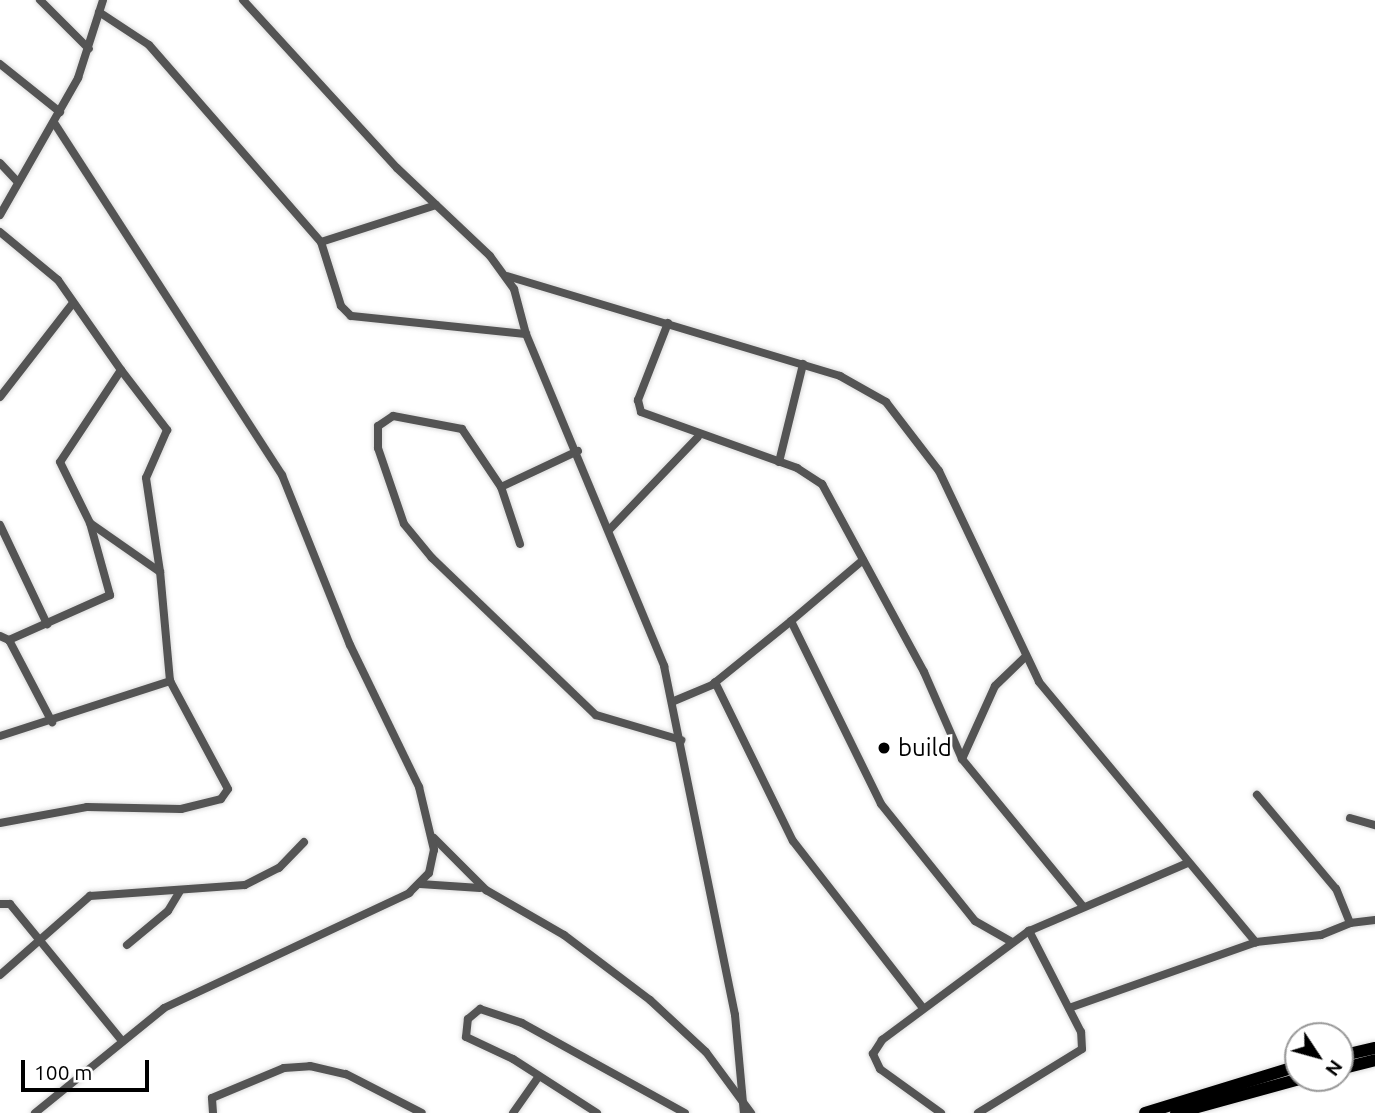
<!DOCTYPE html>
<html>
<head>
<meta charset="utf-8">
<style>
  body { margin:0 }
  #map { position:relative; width:1375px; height:1113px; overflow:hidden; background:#fff; font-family:Ubuntu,sans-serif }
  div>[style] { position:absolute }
  .roads { filter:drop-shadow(0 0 2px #dbdbdb) drop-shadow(0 0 2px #dbdbdb) }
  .minor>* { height:8px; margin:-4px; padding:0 4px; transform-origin:4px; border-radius:4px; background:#545454 }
  .trunk>* { height:12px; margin:-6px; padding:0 6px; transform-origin:6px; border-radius:6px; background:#000 }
  .dots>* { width:19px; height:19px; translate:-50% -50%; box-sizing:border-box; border:4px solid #fff; border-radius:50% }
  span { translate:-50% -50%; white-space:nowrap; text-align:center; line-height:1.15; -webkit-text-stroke:5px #fff; paint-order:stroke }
  .poi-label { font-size:24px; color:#000 }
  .left { translate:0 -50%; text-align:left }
  .north { position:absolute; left:1284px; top:1022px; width:70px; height:70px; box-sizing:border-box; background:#fff; border:2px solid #999; border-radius:50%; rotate:126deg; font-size:19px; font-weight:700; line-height:28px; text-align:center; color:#000 }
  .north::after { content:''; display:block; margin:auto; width:24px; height:32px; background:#000; clip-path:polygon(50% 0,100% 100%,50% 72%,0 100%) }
  .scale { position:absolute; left:21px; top:1060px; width:128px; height:32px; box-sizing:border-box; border:4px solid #000; border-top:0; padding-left:9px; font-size:21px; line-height:24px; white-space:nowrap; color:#000; -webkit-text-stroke:5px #fff; paint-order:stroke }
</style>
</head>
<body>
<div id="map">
  <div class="roads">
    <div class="minor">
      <div style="left:40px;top:0;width:69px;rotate:45deg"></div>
      <div style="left:243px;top:0;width:228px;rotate:47.5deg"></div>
      <div style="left:397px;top:168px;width:128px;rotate:43.4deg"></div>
      <div style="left:490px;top:256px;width:41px;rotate:54deg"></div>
      <div style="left:514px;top:289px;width:47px;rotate:75.1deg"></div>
      <div style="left:526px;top:334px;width:360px;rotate:67.4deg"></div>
      <div style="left:664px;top:666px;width:356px;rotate:78.5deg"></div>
      <div style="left:735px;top:1015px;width:98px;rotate:84.8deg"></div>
      <div style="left:99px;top:12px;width:60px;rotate:33.4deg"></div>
      <div style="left:149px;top:45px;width:262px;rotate:48.9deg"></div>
      <div style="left:321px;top:242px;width:67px;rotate:72.6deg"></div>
      <div style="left:341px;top:306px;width:14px;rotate:45deg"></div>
      <div style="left:351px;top:316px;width:176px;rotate:5.9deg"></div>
      <div style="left:0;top:64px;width:77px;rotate:38.7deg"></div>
      <div style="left:0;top:163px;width:25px;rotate:47deg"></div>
      <div style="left:0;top:215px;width:158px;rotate:-60.3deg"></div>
      <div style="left:78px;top:78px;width:82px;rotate:-72.2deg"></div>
      <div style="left:0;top:232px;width:75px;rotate:39.6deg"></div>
      <div style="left:58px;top:280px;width:110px;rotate:55deg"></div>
      <div style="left:121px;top:370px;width:110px;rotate:123.5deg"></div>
      <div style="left:60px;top:462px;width:68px;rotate:63.8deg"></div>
      <div style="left:90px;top:523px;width:75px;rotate:74.5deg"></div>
      <div style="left:110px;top:595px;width:111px;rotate:156deg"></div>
      <div style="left:321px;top:242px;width:121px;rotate:-17.8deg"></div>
      <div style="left:507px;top:276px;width:348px;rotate:16.7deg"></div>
      <div style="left:840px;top:376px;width:53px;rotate:29.5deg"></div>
      <div style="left:886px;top:402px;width:87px;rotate:52.5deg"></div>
      <div style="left:939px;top:471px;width:233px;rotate:64.6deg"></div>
      <div style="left:1039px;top:682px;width:339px;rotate:50.2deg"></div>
      <div style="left:668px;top:323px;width:83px;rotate:111.3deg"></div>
      <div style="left:638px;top:400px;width:12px;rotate:76deg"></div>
      <div style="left:641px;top:412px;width:166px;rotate:19.7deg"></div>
      <div style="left:797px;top:468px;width:30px;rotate:33deg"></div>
      <div style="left:822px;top:484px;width:214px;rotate:61.5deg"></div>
      <div style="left:924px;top:672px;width:95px;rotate:66.4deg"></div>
      <div style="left:962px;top:759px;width:189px;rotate:50.6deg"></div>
      <div style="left:121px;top:370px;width:76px;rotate:52.5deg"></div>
      <div style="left:167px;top:430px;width:52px;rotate:113.6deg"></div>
      <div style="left:146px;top:478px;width:95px;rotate:81.5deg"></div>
      <div style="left:0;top:397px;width:119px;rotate:-52.2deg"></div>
      <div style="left:779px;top:462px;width:101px;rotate:-76.2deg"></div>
      <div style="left:501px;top:487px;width:70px;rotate:-123.9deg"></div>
      <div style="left:462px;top:429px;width:70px;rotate:-169.3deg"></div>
      <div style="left:393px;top:416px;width:18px;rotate:146deg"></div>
      <div style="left:378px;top:426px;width:22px;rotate:90deg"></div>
      <div style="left:378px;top:448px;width:80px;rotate:71.1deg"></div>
      <div style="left:404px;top:524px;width:44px;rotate:50.5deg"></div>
      <div style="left:432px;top:558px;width:227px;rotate:43.8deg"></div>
      <div style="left:596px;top:715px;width:89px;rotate:16.4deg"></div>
      <div style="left:0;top:525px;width:110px;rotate:64.6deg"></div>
      <div style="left:610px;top:529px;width:127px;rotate:-46.3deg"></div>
      <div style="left:520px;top:544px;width:60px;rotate:-108.4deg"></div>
      <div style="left:501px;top:487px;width:85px;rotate:-25.1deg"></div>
      <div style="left:863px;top:560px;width:94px;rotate:139.7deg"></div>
      <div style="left:791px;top:621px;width:204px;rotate:63.8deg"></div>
      <div style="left:881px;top:804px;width:150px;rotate:51.2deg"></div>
      <div style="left:975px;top:921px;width:43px;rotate:29.6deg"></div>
      <div style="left:0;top:636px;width:10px;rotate:24deg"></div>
      <div style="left:9px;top:640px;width:93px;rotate:62.3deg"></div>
      <div style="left:715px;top:682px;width:177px;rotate:63.9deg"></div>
      <div style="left:793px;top:841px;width:210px;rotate:52.1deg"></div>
      <div style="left:674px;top:701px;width:41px;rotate:-22.8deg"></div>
      <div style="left:712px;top:685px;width:102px;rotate:-39deg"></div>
      <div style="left:0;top:736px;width:179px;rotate:-17.9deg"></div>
      <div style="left:962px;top:759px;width:80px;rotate:-65.7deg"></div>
      <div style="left:995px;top:686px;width:42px;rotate:-44deg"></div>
      <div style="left:1350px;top:818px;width:26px;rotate:16deg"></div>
      <div style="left:0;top:823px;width:88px;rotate:-10.4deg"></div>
      <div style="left:87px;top:807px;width:94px;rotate:1.2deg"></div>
      <div style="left:181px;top:809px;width:41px;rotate:-14deg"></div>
      <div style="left:221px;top:799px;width:12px;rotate:-55deg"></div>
      <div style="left:228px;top:789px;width:123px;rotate:-118.2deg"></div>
      <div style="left:170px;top:681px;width:109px;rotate:-95.2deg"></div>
      <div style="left:160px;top:572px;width:85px;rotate:-145deg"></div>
      <div style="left:434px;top:838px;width:74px;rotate:45deg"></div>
      <div style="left:486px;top:890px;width:90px;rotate:30deg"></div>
      <div style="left:564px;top:935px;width:108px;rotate:37.1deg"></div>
      <div style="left:650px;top:1000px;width:76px;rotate:42.9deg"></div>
      <div style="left:706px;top:1052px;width:76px;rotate:53.6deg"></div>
      <div style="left:420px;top:884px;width:60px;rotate:3.8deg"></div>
      <div style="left:0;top:904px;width:10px"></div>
      <div style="left:10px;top:904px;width:177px;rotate:50.7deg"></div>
      <div style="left:1350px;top:923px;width:25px;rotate:-7deg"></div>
      <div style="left:127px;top:945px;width:53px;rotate:-39.7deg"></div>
      <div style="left:168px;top:911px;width:23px;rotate:-59deg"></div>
      <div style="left:0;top:975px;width:120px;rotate:-41.3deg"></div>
      <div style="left:90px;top:896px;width:155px;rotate:-4.1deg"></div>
      <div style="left:245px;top:885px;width:38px;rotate:-27deg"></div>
      <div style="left:279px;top:868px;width:36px;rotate:-46deg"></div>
      <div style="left:1069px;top:1008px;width:198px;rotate:-19.4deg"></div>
      <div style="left:1256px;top:942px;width:65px;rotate:-6.1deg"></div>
      <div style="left:1321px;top:935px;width:31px;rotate:-22deg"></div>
      <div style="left:1350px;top:923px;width:37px;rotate:-112deg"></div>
      <div style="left:1336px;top:889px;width:123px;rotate:-130deg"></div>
      <div style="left:35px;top:1113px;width:166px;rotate:-39.1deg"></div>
      <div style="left:164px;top:1008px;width:271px;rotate:-25.1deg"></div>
      <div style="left:409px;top:893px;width:28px;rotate:-45deg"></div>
      <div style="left:429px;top:873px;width:24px;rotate:-78deg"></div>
      <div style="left:434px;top:850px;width:65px;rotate:-103.4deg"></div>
      <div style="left:419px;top:787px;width:158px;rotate:-115.9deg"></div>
      <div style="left:350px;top:645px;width:183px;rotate:-111.8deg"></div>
      <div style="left:282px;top:475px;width:420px;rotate:-122.9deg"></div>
      <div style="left:213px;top:1113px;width:15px;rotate:-94deg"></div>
      <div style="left:212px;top:1098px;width:78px;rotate:-22.6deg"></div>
      <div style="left:284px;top:1068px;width:26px;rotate:-4deg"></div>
      <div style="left:310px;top:1066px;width:37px;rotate:13deg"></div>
      <div style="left:346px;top:1074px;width:85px;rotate:27.2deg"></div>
      <div style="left:513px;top:1113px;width:45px;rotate:-54.9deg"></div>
      <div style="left:597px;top:1113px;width:100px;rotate:-147.3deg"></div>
      <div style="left:513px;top:1059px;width:52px;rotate:-154.9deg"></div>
      <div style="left:466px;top:1037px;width:18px;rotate:-84deg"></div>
      <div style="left:468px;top:1019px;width:16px;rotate:-40deg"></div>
      <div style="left:480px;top:1009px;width:44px;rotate:18.4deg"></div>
      <div style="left:522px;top:1023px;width:186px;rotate:28.9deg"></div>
      <div style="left:941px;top:1113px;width:75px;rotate:-144.2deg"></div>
      <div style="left:880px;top:1069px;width:17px;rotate:-115deg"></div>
      <div style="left:873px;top:1054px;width:17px;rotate:-57deg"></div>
      <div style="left:882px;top:1040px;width:183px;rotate:-36.6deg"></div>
      <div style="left:1029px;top:931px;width:173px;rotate:-23.2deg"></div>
      <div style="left:978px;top:1113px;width:122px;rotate:-31.6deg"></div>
      <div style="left:1082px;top:1049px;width:17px;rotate:-93deg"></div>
      <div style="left:1081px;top:1032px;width:114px;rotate:-117.2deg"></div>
    </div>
    <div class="trunk">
      <div style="left:1340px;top:1056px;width:36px;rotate:-13deg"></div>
      <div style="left:1340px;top:1069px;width:36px;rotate:-14deg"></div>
      <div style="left:1145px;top:1113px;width:160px;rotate:-17.1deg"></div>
      <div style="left:1176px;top:1113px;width:132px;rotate:-15.4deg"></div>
    </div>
  </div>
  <div class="dots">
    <div style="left:884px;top:748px;background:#000"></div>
  </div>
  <div class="poi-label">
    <span class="left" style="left:898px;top:748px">build</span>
  </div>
  <div class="north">N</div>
  <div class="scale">100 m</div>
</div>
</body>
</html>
